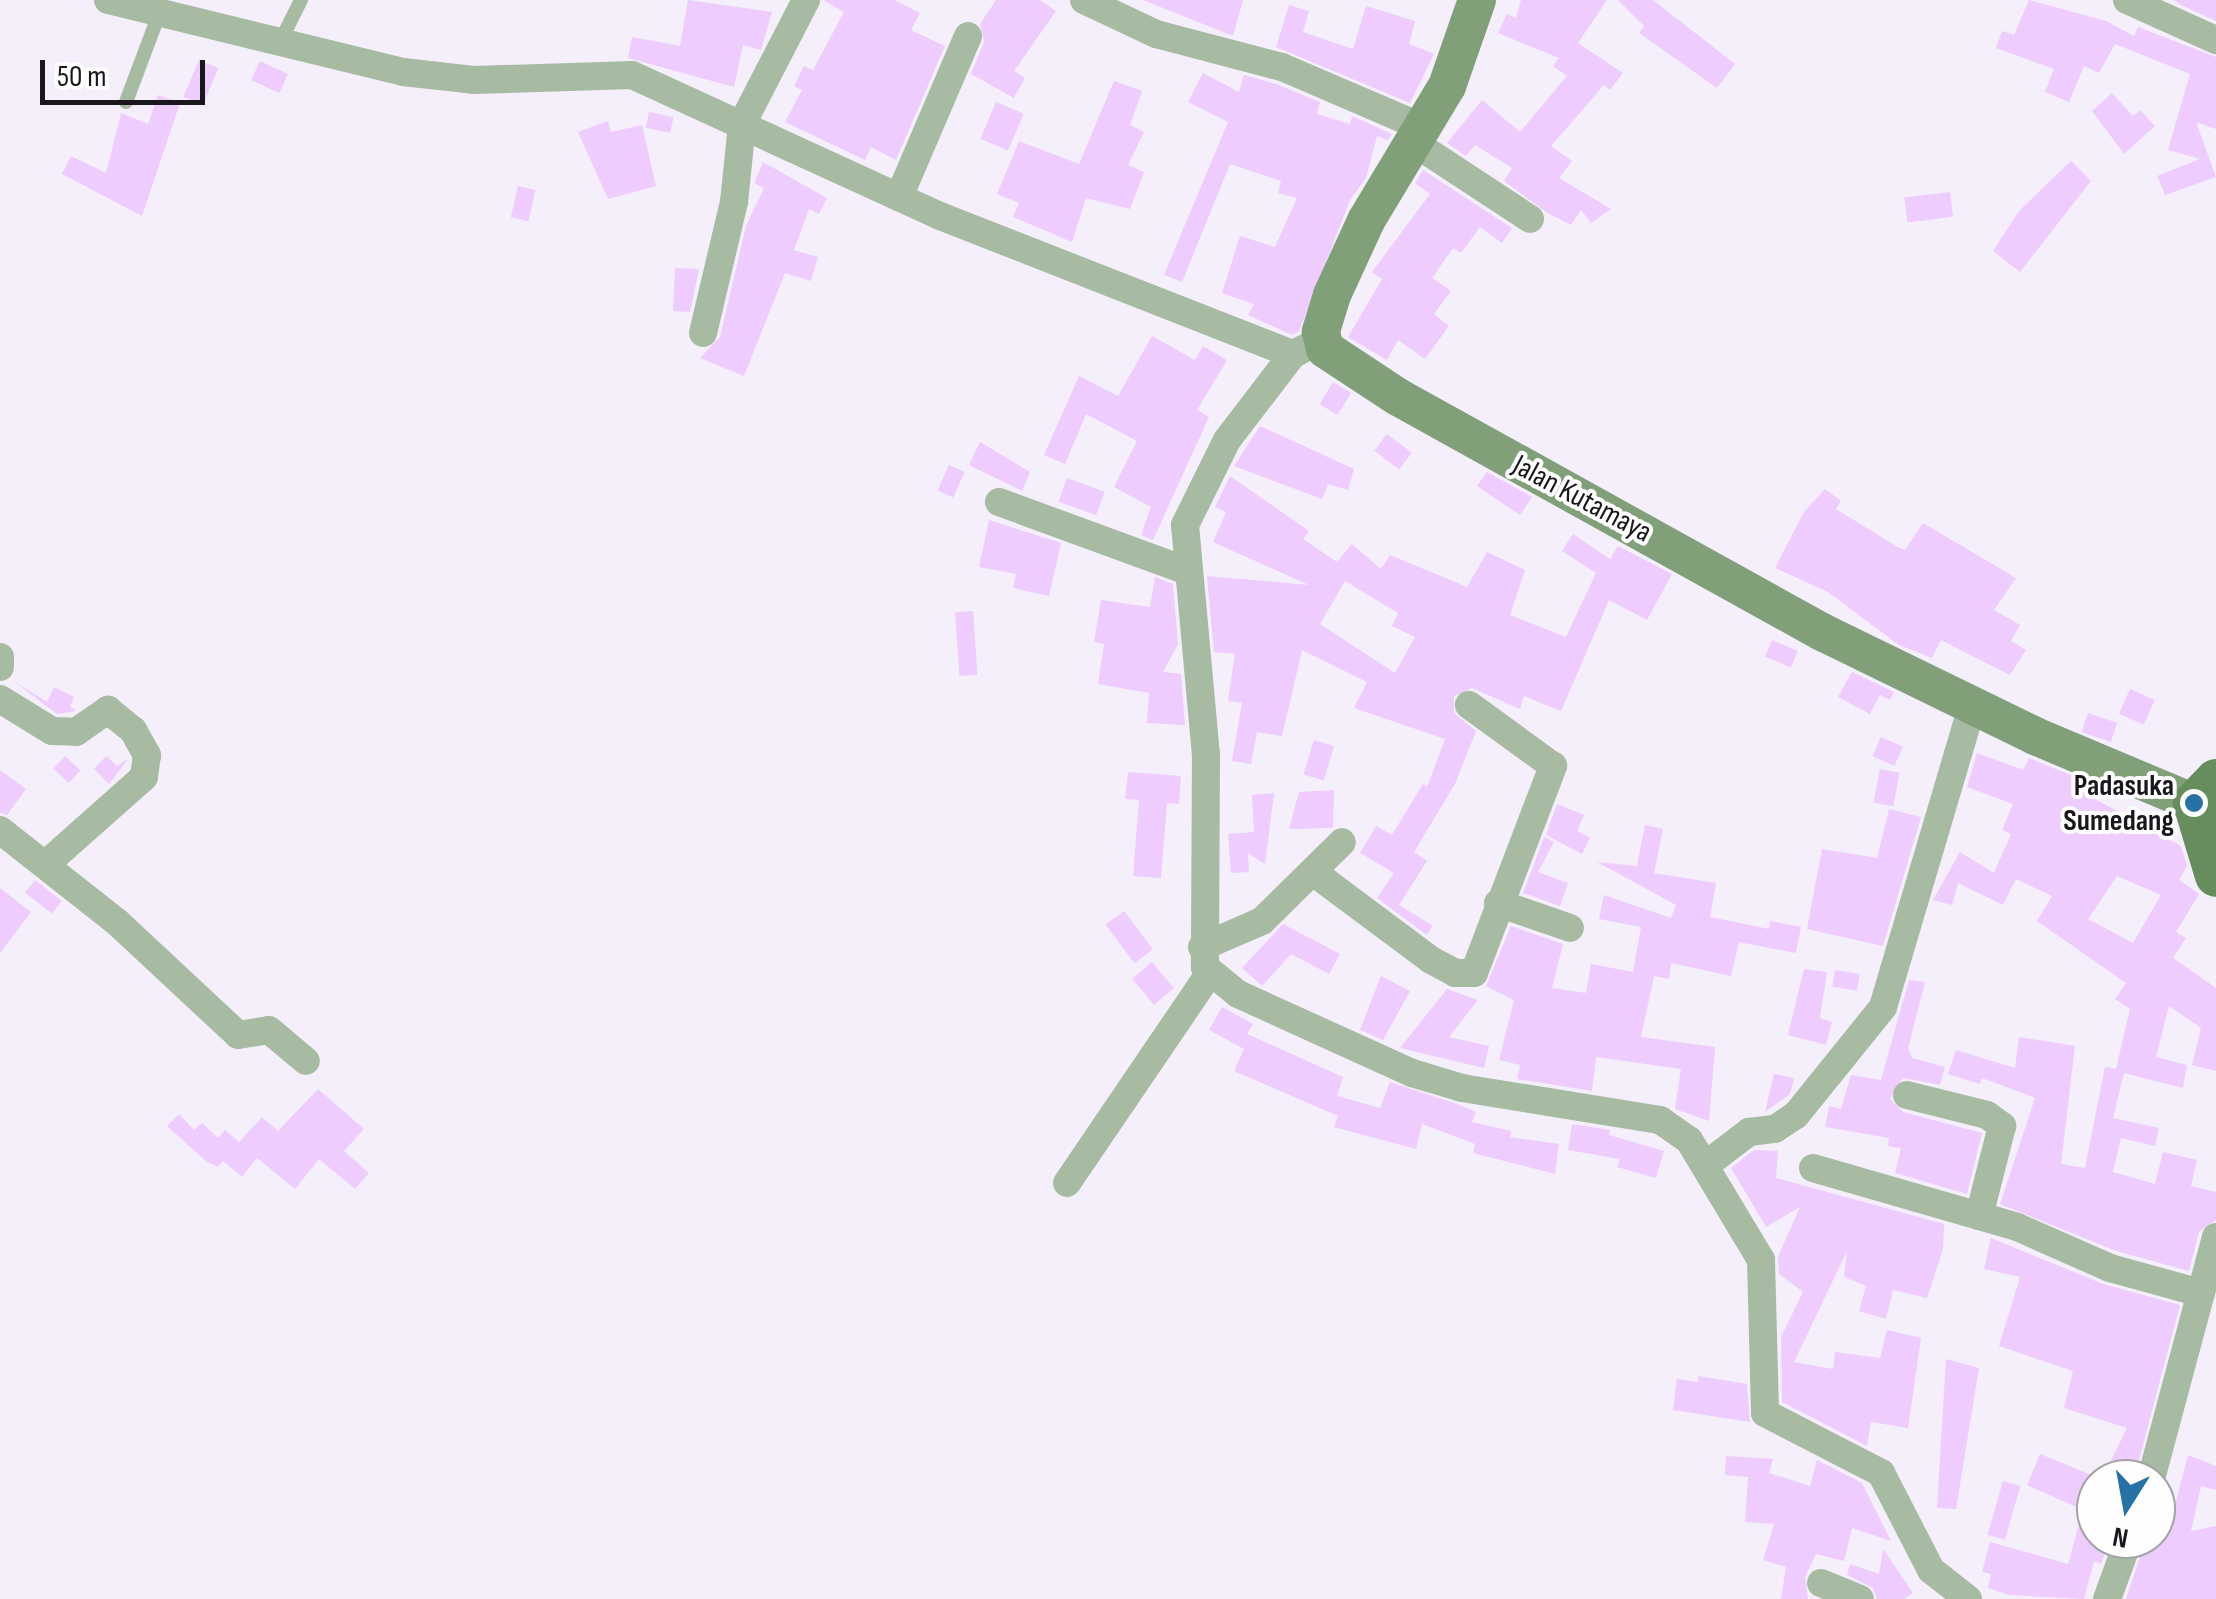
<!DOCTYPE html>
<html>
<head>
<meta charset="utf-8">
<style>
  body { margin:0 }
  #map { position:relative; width:2216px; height:1599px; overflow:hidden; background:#f5eefb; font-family:"Sofia Sans Condensed",sans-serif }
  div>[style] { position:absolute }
  .building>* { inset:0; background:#eeccfe; transform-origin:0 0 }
  .service>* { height:14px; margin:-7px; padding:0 7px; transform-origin:7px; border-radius:7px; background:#a6bba1 }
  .minor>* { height:28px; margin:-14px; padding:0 14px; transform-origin:14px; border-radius:14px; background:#a6bba1 }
  .secondary>* { height:38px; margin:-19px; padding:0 19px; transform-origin:19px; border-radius:19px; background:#81a07a }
  .primary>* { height:42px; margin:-21px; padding:0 21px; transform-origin:21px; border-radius:21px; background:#678c5d }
  .dots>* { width:28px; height:28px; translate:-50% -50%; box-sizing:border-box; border:5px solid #fefefe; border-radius:50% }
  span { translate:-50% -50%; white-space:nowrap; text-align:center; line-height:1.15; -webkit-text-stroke:8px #fefefe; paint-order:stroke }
  .street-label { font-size:30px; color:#1a171c }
  .poi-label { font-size:30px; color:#1a171c; font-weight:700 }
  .right { translate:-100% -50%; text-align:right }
  .north { position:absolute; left:2076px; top:1459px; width:100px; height:100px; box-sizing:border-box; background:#fefefe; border:2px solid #a3a2a4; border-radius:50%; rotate:191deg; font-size:28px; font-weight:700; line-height:40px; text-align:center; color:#1a171c }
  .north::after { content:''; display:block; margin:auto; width:35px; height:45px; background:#2771a5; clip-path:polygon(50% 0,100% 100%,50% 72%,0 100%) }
  .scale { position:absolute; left:40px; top:60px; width:165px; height:45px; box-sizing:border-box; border:5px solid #1a171c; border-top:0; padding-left:12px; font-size:30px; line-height:35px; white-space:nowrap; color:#1a171c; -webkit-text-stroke:8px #fefefe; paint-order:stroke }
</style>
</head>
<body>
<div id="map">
  <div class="building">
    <div style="clip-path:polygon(688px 0,772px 12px,761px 50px,743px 45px,734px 87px,628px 58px,632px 37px,680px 46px)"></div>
    <div style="clip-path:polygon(823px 0,894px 0,920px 13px,911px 30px,945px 46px,896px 160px,871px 147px,865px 160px,785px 122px,802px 90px,794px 86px,804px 66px,813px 70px,844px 12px)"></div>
    <div style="clip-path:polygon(996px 0,1040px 0,1056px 11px,1014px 71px,1025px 78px,1014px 98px,971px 74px,984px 42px,980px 24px)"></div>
    <div style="clip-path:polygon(1143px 0,1243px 0,1233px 36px)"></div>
    <div style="clip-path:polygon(1521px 0,1607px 0,1578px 43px,1623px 73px,1610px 90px,1604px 85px,1551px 146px,1572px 161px,1559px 178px,1611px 209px,1591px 223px,1581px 210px,1571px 225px,1546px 212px,1504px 181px,1512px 168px,1475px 145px,1466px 156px,1447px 143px,1482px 100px,1520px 132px,1567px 76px,1553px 66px,1559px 58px,1498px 33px,1507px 14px,1516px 18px)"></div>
    <div style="clip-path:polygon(1618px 0,1653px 0,1735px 64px,1717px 88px,1639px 33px,1644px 26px)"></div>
    <div style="clip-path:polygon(2029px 0,2106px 21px,2134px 36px,2138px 27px,2216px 57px,2216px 129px,2196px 122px,2216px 177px,2165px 195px,2157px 176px,2200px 159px,2168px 150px,2190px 74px,2115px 44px,2099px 73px,2084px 66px,2069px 102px,2045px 92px,2054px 69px,1996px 48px,2002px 31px,2014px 35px)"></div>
    <div style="clip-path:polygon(2174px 0,2216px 0,2216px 21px,2181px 5px)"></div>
    <div style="clip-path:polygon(1289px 5px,1309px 11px,1303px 32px,1353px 49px,1366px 6px,1415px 21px,1409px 44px,1434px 54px,1410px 103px,1276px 47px)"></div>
    <div style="left:199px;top:60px;width:21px;height:40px;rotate:23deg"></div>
    <div style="left:260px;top:61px;width:31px;height:21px;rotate:25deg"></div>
    <div style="clip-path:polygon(1203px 73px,1239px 92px,1244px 75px,1276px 84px,1320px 102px,1317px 114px,1350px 124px,1352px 116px,1392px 134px,1388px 140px,1377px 136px,1366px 178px,1350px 200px,1299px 331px,1292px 335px,1248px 315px,1254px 304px,1222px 293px,1240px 236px,1275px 247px,1297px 198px,1278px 193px,1281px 181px,1230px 164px,1182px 282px,1164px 275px,1228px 122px,1188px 102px)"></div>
    <div style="clip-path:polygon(1114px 81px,1142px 91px,1130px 125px,1144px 132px,1128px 165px,1144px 172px,1130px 209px,1086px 198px,1072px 242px,1013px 217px,1019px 203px,997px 194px,1019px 141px,1079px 164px)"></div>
    <div style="clip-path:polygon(2112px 93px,2133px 116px,2140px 110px,2155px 126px,2124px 154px,2092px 111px)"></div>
    <div style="clip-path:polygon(158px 95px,180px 103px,142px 216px,62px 174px,71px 156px,106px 173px,121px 113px,148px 124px)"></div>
    <div style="left:996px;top:102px;width:30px;height:40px;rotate:23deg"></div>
    <div style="left:649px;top:112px;width:25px;height:16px;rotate:12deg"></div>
    <div style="clip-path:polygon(608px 121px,611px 132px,642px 125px,656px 186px,608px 199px,578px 132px)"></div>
    <div style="clip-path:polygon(2071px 161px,2091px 181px,2020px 272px,1993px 251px,2019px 211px)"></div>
    <div style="clip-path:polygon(763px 162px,827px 198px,819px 214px,809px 209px,794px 250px,818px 257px,811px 281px,785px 273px,744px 376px,700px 358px,720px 337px,746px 226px,764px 188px,754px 183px)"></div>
    <div style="clip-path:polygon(1423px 170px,1512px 228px,1502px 243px,1480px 227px,1461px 253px,1453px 248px,1432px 278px,1451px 291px,1434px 314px,1449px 326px,1425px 359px,1398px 340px,1387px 360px,1348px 337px,1382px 279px,1372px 272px,1430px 194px,1415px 183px)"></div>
    <div style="left:518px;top:186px;width:18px;height:32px;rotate:13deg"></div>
    <div style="left:1950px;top:192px;width:25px;height:46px;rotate:83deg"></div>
    <div style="clip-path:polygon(675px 268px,699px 269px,690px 312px,673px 311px)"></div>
    <div style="clip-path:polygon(1152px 336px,1195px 360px,1203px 346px,1227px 360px,1197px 410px,1209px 417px,1153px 540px,1141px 535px,1151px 507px,1114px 487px,1137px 441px,1086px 414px,1065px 464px,1044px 455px,1079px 376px,1118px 396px)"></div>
    <div style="left:1333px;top:382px;width:21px;height:26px;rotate:31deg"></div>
    <div style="clip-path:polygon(1260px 426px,1354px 469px,1348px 490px,1328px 484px,1322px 499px,1234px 466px)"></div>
    <div style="left:1387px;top:434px;width:31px;height:21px;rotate:37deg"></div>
    <div style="clip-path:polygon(980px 442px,1030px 472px,1022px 491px,969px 465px)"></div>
    <div style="left:949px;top:465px;width:17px;height:28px;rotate:24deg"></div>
    <div style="clip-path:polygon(1487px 472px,1532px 497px,1520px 515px,1477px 486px)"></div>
    <div style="clip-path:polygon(evenodd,1230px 476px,1309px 531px,1303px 539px,1337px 562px,1352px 544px,1381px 569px,1390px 555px,1467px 587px,1487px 552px,1525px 570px,1510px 615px,1566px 637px,1596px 573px,1562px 551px,1573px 534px,1610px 559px,1618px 546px,1672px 574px,1647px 620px,1609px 600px,1561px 711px,1524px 696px,1520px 709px,1472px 688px,1454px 696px,1454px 713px,1476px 731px,1455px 784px,1414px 852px,1427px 861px,1399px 905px,1433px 926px,1427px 935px,1377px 898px,1394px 873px,1360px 853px,1376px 826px,1392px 835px,1423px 784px,1427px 787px,1445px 739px,1354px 708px,1367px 682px,1302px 650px,1282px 736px,1257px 732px,1251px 764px,1232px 761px,1242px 703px,1228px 701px,1235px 654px,1214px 652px,1207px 576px,1309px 585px,1213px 542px,1226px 512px,1215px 507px,1230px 476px,1345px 581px,1398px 613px,1392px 626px,1415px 637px,1395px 673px,1320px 624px,1345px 581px)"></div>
    <div style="left:1067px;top:478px;width:40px;height:25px;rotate:20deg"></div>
    <div style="clip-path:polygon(1825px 489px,1841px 501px,1836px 509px,1896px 546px,1905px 550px,1923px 523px,2016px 578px,1994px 610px,2020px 625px,2011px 641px,2026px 650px,2010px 675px,1941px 640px,1932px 658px,1899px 645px,1828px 592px,1775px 568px,1804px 512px)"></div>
    <div style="clip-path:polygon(989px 520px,1061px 543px,1049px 596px,1013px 588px,1016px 574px,979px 567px)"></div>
    <div style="clip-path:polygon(1155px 577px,1173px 584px,1178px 644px,1163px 672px,1181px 674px,1185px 725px,1147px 723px,1149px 693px,1098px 684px,1104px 644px,1094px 642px,1101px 600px,1150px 607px)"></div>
    <div style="left:973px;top:611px;width:64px;height:18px;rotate:86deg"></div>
    <div style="left:1772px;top:640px;width:28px;height:18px;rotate:23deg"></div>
    <div style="clip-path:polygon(1852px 672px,1894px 692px,1890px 700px,1880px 695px,1870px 714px,1838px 697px)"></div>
    <div style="clip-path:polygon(12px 680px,47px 702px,54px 687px,74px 697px,70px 706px,76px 711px,57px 714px)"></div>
    <div style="left:2130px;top:689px;width:27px;height:27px;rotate:24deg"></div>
    <div style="left:2088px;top:713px;width:31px;height:20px;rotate:19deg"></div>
    <div style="left:1881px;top:737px;width:24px;height:21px;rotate:24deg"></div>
    <div style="left:1314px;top:740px;width:21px;height:36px;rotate:17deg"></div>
    <div style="clip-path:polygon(evenodd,1977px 753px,2023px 770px,2029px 758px,2078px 778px,2073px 787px,2181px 846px,2187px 866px,2179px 880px,2199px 894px,2176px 932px,2186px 938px,2173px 958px,2216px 988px,2216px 1071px,2192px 1065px,2201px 1028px,2169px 1006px,2156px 1057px,2187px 1065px,2183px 1088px,2124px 1073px,2113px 1118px,2159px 1128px,2155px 1146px,2121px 1138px,2113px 1172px,2155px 1184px,2163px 1152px,2197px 1160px,2191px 1186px,2216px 1192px,2216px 1220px,2199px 1232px,2189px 1271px,2116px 1251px,2000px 1204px,2035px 1098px,1982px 1078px,1980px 1084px,1948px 1074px,1956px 1050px,2015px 1068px,2019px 1037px,2075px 1046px,2061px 1164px,2085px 1168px,2105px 1067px,2116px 1069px,2130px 1009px,2115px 999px,2126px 983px,2037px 921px,2052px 896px,2016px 879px,2003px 905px,1958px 883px,1952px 905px,1933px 900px,1960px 852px,1994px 873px,2011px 834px,2002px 830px,2013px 804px,1967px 787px,1977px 753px,2117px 876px,2161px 895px,2133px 943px,2088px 919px,2117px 876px)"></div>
    <div style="left:65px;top:756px;width:21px;height:17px;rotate:43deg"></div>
    <div style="clip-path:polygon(106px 756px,117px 766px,129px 758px,109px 784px,94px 769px)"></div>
    <div style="left:1880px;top:769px;width:20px;height:34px;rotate:11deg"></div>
    <div style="clip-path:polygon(0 770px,26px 789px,7px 815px,0 813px)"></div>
    <div style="clip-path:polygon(1128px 772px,1181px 776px,1179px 804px,1167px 803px,1161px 878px,1133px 876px,1139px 800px,1125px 799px)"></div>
    <div style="clip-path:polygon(1334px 790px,1333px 828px,1289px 829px,1299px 792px)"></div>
    <div style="clip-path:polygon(1274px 793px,1265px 864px,1248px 853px,1249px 872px,1231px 873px,1228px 834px,1254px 832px,1252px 795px)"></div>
    <div style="clip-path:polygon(1557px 804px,1584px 815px,1577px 831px,1590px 838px,1582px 854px,1546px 835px)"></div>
    <div style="clip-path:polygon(1889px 809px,1921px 817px,1883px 946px,1807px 929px,1822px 849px,1877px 858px)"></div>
    <div style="clip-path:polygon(1645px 825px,1663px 829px,1654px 873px,1716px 883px,1710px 917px,1769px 929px,1770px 921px,1801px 927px,1796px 953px,1739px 942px,1731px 976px,1671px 963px,1669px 979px,1654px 976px,1641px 1037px,1715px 1047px,1709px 1121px,1675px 1109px,1681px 1069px,1596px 1057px,1592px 1091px,1517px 1079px,1520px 1065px,1499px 1060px,1514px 1000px,1486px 986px,1511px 926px,1563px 944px,1552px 988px,1586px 993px,1591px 964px,1633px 972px,1641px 927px,1599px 919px,1604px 895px,1671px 918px,1676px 905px,1597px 862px,1637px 866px)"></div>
    <div style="clip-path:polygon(1544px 837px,1554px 842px,1538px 872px,1568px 883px,1560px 906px,1523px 893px)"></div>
    <div style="left:35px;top:880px;width:34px;height:16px;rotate:38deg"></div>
    <div style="clip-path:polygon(0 888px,31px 912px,0 953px)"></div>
    <div style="left:1124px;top:911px;width:48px;height:23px;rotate:53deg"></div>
    <div style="clip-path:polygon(1283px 924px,1340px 954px,1329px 974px,1291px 954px,1262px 986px,1242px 968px)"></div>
    <div style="left:1152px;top:962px;width:34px;height:26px;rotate:50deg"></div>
    <div style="clip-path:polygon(1804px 969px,1827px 972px,1820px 1018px,1832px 1022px,1826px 1045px,1788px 1035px)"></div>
    <div style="left:1835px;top:970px;width:25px;height:17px;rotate:9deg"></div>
    <div style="clip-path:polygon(1381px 976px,1410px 991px,1383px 1040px,1360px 1030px)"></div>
    <div style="clip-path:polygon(1909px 980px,1925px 982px,1908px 1048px,1912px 1058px,1945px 1067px,1940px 1085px,1903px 1078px,1890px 1099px,1903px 1112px,1982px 1133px,1967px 1194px,1895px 1173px,1901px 1148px,1888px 1146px,1889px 1138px,1825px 1127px,1829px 1106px,1841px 1109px,1851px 1075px,1881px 1080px)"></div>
    <div style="clip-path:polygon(1447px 989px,1478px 1000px,1449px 1037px,1489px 1046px,1484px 1068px,1400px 1048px)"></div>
    <div style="clip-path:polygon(1222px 1007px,1253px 1024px,1247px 1034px,1343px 1077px,1337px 1096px,1380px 1108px,1390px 1082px,1460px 1105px,1476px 1112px,1472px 1122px,1511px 1131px,1510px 1137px,1559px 1144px,1555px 1174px,1473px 1153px,1475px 1144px,1422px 1124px,1416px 1149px,1334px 1127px,1338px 1116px,1234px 1071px,1244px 1049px,1209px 1030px)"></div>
    <div style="clip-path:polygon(1774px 1074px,1794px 1078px,1790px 1094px,1765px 1112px)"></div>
    <div style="clip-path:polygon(318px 1089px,364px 1129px,344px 1151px,369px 1173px,355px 1189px,319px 1159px,295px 1189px,257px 1158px,242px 1177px,223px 1161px,218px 1167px,207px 1162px,167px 1126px,179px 1114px,194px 1130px,202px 1123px,218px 1138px,225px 1130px,239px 1142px,262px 1117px,278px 1131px)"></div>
    <div style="clip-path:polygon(1572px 1124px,1610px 1130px,1609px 1135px,1664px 1151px,1656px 1178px,1617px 1167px,1620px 1159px,1568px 1150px)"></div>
    <div style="clip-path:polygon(1754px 1150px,1778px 1151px,1776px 1178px,1944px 1224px,1943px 1249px,1927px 1298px,1893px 1290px,1886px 1319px,1859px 1311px,1866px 1286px,1844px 1277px,1847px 1251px,1794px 1362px,1833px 1369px,1835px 1352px,1880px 1358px,1887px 1330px,1921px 1338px,1908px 1428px,1871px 1422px,1867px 1446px,1782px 1402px,1781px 1337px,1803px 1292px,1779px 1274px,1778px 1257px,1800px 1207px,1766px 1227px,1731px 1168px)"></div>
    <div style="clip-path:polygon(1991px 1238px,2103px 1284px,2180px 1305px,2134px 1479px,2102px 1479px,2127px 1428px,2064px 1408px,2073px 1371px,1999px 1346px,2020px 1277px,1984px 1269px)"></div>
    <div style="clip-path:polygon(1946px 1359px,1979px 1368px,1956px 1509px,1937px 1508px)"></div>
    <div style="clip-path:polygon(1698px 1376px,1747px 1384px,1750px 1422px,1673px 1410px,1677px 1379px,1698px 1382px)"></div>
    <div style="clip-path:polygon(2040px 1454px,2096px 1477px,2096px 1544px,2107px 1548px,2101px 1564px,2094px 1561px,2084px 1599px,2009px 1595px,1988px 1588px,1991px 1574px,1982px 1572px,1990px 1542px,2068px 1564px,2083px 1510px,2027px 1485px)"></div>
    <div style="clip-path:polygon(2188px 1455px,2216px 1466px,2216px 1490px,2201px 1486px,2191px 1531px,2216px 1526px,2216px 1599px,2126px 1599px,2146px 1539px,2168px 1533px)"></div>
    <div style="clip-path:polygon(1726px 1456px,1773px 1459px,1769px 1473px,1810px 1486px,1817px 1460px,1862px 1483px,1891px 1541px,1852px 1528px,1844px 1561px,1816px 1554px,1805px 1577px,1808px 1599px,1781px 1599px,1786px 1567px,1763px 1560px,1774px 1524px,1745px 1522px,1748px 1477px,1725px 1475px)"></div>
    <div style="left:2003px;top:1481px;width:18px;height:56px;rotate:16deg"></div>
    <div style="clip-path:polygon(1883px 1549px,1913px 1593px,1904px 1599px,1877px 1599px,1873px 1588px,1847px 1575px,1850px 1564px,1879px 1574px)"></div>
  </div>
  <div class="service">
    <div style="left:280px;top:42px;width:47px;rotate:-63.4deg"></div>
    <div style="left:126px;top:102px;width:94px;rotate:-69.4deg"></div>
  </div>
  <div class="minor">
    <div style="left:108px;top:0;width:304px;rotate:13.7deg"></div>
    <div style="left:403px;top:72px;width:71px;rotate:6.4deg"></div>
    <div style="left:474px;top:80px;width:158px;rotate:-1.8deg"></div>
    <div style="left:632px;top:75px;width:339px;rotate:24.6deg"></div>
    <div style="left:940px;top:216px;width:379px;rotate:21.4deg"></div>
    <div style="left:1084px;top:0;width:80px;rotate:25.3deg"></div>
    <div style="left:1156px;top:34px;width:130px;rotate:14.7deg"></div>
    <div style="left:1282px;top:67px;width:151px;rotate:23.3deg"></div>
    <div style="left:2127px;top:0;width:98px;rotate:24.2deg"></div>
    <div style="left:1413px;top:142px;width:140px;rotate:33.3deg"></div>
    <div style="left:899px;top:197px;width:175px;rotate:-66.8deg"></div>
    <div style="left:703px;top:333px;width:135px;rotate:-76.7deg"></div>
    <div style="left:734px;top:202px;width:78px;rotate:-84.1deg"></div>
    <div style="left:742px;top:124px;width:140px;rotate:-62.7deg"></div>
    <div style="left:1321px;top:340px;width:31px;rotate:153deg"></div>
    <div style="left:1293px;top:354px;width:108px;rotate:127.5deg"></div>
    <div style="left:1227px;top:440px;width:95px;rotate:116.3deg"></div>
    <div style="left:1185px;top:525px;width:230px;rotate:84.8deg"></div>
    <div style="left:1206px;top:754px;width:213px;rotate:90.3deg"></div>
    <div style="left:1205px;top:967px;width:43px;rotate:39.3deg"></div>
    <div style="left:1238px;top:994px;width:191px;rotate:24.4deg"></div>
    <div style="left:1412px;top:1073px;width:52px;rotate:16.7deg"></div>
    <div style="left:1462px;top:1088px;width:201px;rotate:9.2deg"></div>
    <div style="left:1660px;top:1120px;width:35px;rotate:35deg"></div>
    <div style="left:1689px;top:1140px;width:140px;rotate:59deg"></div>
    <div style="left:1761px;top:1260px;width:153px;rotate:88.5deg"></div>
    <div style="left:1765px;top:1413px;width:131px;rotate:27.3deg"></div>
    <div style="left:1881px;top:1473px;width:109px;rotate:62.7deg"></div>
    <div style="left:1931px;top:1570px;width:47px;rotate:38.1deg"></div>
    <div style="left:999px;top:502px;width:201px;rotate:20.1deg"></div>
    <div style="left:0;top:657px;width:10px;rotate:90deg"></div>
    <div style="left:0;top:699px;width:61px;rotate:31.6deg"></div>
    <div style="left:52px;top:731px;width:24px;rotate:2deg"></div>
    <div style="left:76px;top:732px;width:39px;rotate:-35deg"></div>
    <div style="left:108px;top:710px;width:32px;rotate:39deg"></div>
    <div style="left:133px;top:730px;width:29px;rotate:61deg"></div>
    <div style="left:147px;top:755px;width:22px;rotate:98deg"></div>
    <div style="left:144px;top:777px;width:132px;rotate:138.4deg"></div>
    <div style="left:0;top:830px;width:150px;rotate:38.2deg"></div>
    <div style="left:118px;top:923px;width:164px;rotate:43deg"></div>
    <div style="left:238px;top:1035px;width:31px;rotate:-9deg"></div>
    <div style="left:269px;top:1030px;width:48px;rotate:40deg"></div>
    <div style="left:1313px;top:872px;width:147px;rotate:36.7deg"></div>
    <div style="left:1431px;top:960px;width:27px;rotate:28deg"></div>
    <div style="left:1455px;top:973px;width:19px"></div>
    <div style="left:1474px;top:973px;width:222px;rotate:-69.1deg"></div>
    <div style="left:1553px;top:766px;width:104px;rotate:-144deg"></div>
    <div style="left:1498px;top:903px;width:76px;rotate:19.1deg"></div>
    <div style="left:1202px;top:947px;width:65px;rotate:-23.4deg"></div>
    <div style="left:1262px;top:921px;width:112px;rotate:-44.6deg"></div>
    <div style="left:1907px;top:1095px;width:82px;rotate:14deg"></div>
    <div style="left:1987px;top:1115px;width:19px;rotate:36deg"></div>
    <div style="left:2002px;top:1126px;width:93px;rotate:104.3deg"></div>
    <div style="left:1707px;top:1164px;width:53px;rotate:-37.3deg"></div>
    <div style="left:1749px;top:1132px;width:26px;rotate:-7deg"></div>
    <div style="left:1775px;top:1129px;width:25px;rotate:-34deg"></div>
    <div style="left:1796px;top:1115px;width:139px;rotate:-51.1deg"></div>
    <div style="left:1883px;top:1007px;width:313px;rotate:-73.5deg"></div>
    <div style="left:1813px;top:1168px;width:212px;rotate:16.1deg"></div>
    <div style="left:2017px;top:1227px;width:102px;rotate:23.8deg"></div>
    <div style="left:2110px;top:1268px;width:94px;rotate:15.4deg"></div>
    <div style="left:2201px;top:1293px;width:58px;rotate:-75deg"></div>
    <div style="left:1067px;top:1183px;width:253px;rotate:-55.8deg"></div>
    <div style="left:2151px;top:1479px;width:193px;rotate:-75deg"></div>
    <div style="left:1821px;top:1583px;width:42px;rotate:22.3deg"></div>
    <div style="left:2107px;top:1599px;width:64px;rotate:-69.9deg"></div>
  </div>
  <div class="secondary">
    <div style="left:1477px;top:0;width:91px;rotate:109.2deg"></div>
    <div style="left:1447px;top:86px;width:157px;rotate:121deg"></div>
    <div style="left:1366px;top:221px;width:81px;rotate:114.7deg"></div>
    <div style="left:1332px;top:295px;width:39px;rotate:107deg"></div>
    <div style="left:1321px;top:332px;width:17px;rotate:77deg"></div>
    <div style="left:1325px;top:349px;width:87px;rotate:33.3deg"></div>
    <div style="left:1398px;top:397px;width:485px;rotate:29deg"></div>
    <div style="left:1822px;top:632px;width:237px;rotate:26deg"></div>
    <div style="left:2035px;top:736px;width:173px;rotate:22.8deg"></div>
  </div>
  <div class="primary">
    <div style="left:2216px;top:780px;width:32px;rotate:134deg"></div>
    <div style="left:2194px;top:803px;width:76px;rotate:73.2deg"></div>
  </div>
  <div class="dots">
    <div style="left:2194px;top:803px;background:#2771a5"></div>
  </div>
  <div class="street-label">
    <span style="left:1582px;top:499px;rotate:28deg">Jalan Kutamaya</span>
  </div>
  <div class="poi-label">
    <span class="right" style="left:2174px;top:803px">Padasuka<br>Sumedang</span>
  </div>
  <div class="north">N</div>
  <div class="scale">50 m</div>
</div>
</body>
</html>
